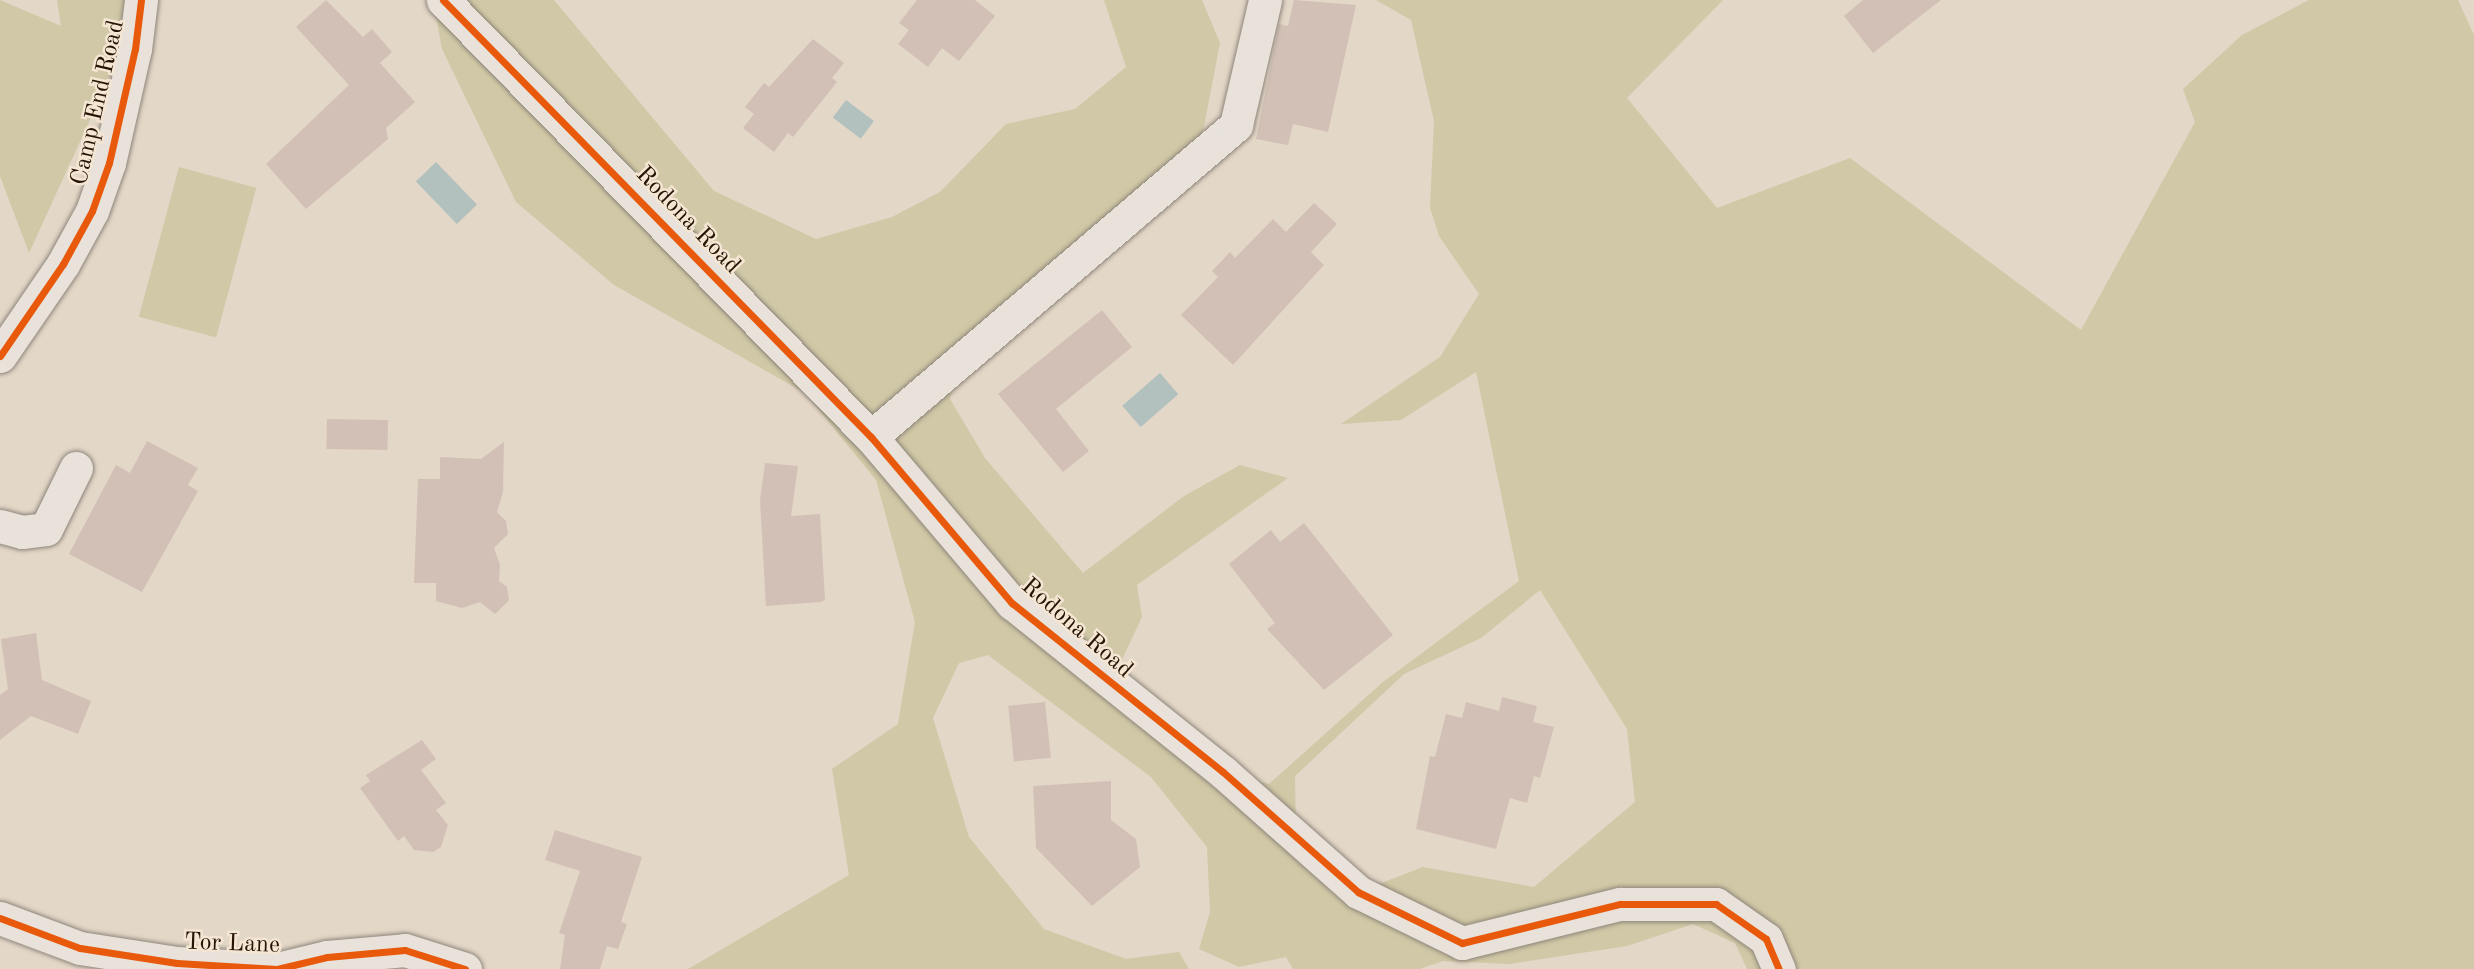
<!DOCTYPE html>
<html>
<head>
<meta charset="utf-8">
<style>
  body { margin:0 }
  #map { position:relative; width:2474px; height:969px; overflow:hidden; background:#e3d7c7; font-family:"Old Standard TT",serif }
  div>[style] { position:absolute }
  .green>* { inset:0; background:#d0c8a6; transform-origin:0 0 }
  .water>* { inset:0; background:#b2c1be; transform-origin:0 0 }
  .building>* { inset:0; background:#d2c0b6; transform-origin:0 0 }
  .roads { filter:drop-shadow(0 0 2px #8f867b) drop-shadow(0 0 2px #8f867b) }
  .minor>* { height:33px; margin:-16.5px; padding:0 16.5px; transform-origin:16.5px; border-radius:16.5px; background:#e8e2db }
  .cycleway>* { height:7px; margin:-3.5px; padding:0 3.5px; transform-origin:3.5px; border-radius:3.5px; background:#e8590c }
  span { translate:-50% -50%; white-space:nowrap; text-align:center; line-height:1.15; -webkit-text-stroke:5px #f4e6d3; paint-order:stroke }
  .street-label { font-size:24px; color:#251403 }
</style>
</head>
<body>
<div id="map">
  <div class="green">
    <div style="clip-path:polygon(0 0,61px 26px,57px 0,127px 0,116px 63px,29px 253px,0 176px)"></div>
    <div style="clip-path:polygon(evenodd,433px 0,554px 0,714px 191px,816px 239px,892px 217px,940px 192px,1006px 124px,1075px 109px,1126px 67px,1104px 0,1202px 0,1220px 43px,1201px 142px,961px 357px,950px 399px,985px 458px,1083px 573px,1184px 496px,1240px 465px,1288px 478px,1137px 585px,1142px 617px,1110px 685px,1223px 772px,1269px 784px,1383px 682px,1519px 581px,1476px 372px,1401px 420px,1341px 424px,1440px 357px,1479px 294px,1439px 236px,1430px 208px,1434px 121px,1411px 20px,1376px 0,1723px 0,1627px 98px,1717px 208px,1850px 158px,2081px 330px,2195px 122px,2183px 89px,2242px 35px,2309px 0,2458px 0,2474px 35px,2474px 969px,1747px 969px,1735px 943px,1693px 924px,1627px 946px,1509px 964px,1443px 961px,1420px 969px,1293px 969px,1286px 957px,1239px 967px,1199px 949px,1210px 912px,1207px 847px,1151px 777px,988px 655px,959px 663px,933px 718px,969px 837px,1044px 929px,1126px 959px,1179px 952px,1189px 969px,688px 969px,849px 875px,832px 769px,898px 724px,915px 622px,876px 480px,805px 393px,614px 285px,516px 202px,442px 49px,433px 0,1540px 590px,1627px 729px,1635px 802px,1534px 887px,1423px 867px,1358px 892px,1296px 833px,1295px 776px,1404px 674px,1481px 638px,1540px 590px)"></div>
    <div style="left:179px;top:167px;width:80px;height:155px;rotate:15deg"></div>
  </div>
  <div class="water">
    <div style="left:846px;top:100px;width:35px;height:22px;rotate:37deg"></div>
    <div style="left:436px;top:162px;width:59px;height:28px;rotate:46deg"></div>
    <div style="left:1160px;top:373px;width:28px;height:50px;rotate:49deg"></div>
  </div>
  <div class="building">
    <div style="clip-path:polygon(326px 0,363px 37px,372px 29px,392px 52px,380px 63px,415px 102px,386px 128px,388px 139px,306px 209px,266px 164px,349px 85px,296px 27px)"></div>
    <div style="clip-path:polygon(917px 0,975px 0,995px 16px,959px 61px,942px 48px,928px 67px,898px 44px,909px 30px,899px 23px)"></div>
    <div style="clip-path:polygon(1294px 0,1356px 5px,1328px 132px,1293px 124px,1288px 145px,1256px 139px,1279px 24px,1288px 26px)"></div>
    <div style="clip-path:polygon(1863px 0,1941px 0,1873px 53px,1844px 16px)"></div>
    <div style="clip-path:polygon(813px 39px,844px 63px,832px 78px,837px 82px,793px 137px,788px 133px,774px 152px,743px 128px,754px 114px,745px 107px,764px 83px,769px 87px)"></div>
    <div style="clip-path:polygon(1314px 203px,1337px 224px,1311px 252px,1324px 265px,1233px 365px,1181px 315px,1218px 277px,1212px 271px,1230px 252px,1235px 258px,1273px 219px,1286px 232px)"></div>
    <div style="clip-path:polygon(1102px 310px,1132px 347px,1056px 409px,1089px 451px,1063px 472px,998px 394px)"></div>
    <div style="left:327px;top:419px;width:61px;height:30px;rotate:1deg"></div>
    <div style="clip-path:polygon(147px 441px,198px 468px,188px 485px,198px 491px,142px 592px,69px 554px,116px 465px,130px 473px)"></div>
    <div style="clip-path:polygon(504px 442px,503px 492px,497px 512px,506px 521px,508px 534px,494px 548px,500px 565px,499px 581px,507px 587px,509px 600px,495px 614px,480px 602px,462px 608px,436px 601px,436px 583px,414px 583px,418px 479px,440px 479px,440px 457px,481px 459px)"></div>
    <div style="clip-path:polygon(765px 463px,798px 466px,791px 516px,820px 514px,825px 600px,821px 602px,766px 606px,760px 500px)"></div>
    <div style="clip-path:polygon(1304px 523px,1393px 635px,1324px 690px,1267px 629px,1275px 623px,1229px 564px,1271px 530px,1280px 542px)"></div>
    <div style="clip-path:polygon(36px 633px,42px 680px,91px 701px,78px 734px,31px 716px,0 740px,0 695px,8px 689px,1px 639px)"></div>
    <div style="clip-path:polygon(1502px 697px,1537px 706px,1533px 722px,1554px 727px,1540px 778px,1534px 776px,1527px 803px,1510px 798px,1496px 849px,1416px 829px,1430px 756px,1435px 757px,1446px 714px,1462px 718px,1466px 702px,1499px 711px)"></div>
    <div style="left:1045px;top:702px;width:56px;height:37px;rotate:84deg"></div>
    <div style="clip-path:polygon(422px 740px,436px 759px,421px 770px,446px 803px,436px 810px,448px 825px,441px 847px,433px 852px,414px 850px,404px 836px,398px 841px,360px 788px,370px 781px,366px 775px)"></div>
    <div style="clip-path:polygon(1111px 781px,1111px 820px,1136px 839px,1140px 867px,1092px 906px,1036px 848px,1033px 786px)"></div>
    <div style="clip-path:polygon(555px 830px,642px 857px,621px 922px,627px 924px,618px 949px,607px 946px,600px 969px,560px 969px,565px 935px,559px 933px,580px 871px,545px 860px)"></div>
  </div>
  <div class="roads">
    <div class="minor">
      <div style="left:443px;top:0;width:612px;rotate:45.6deg"></div>
      <div style="left:871px;top:437px;width:218px;rotate:49.7deg"></div>
      <div style="left:1012px;top:603px;width:270px;rotate:38.7deg"></div>
      <div style="left:1223px;top:772px;width:181px;rotate:41.6deg"></div>
      <div style="left:1358px;top:892px;width:116px;rotate:26.1deg"></div>
      <div style="left:1462px;top:943px;width:163px;rotate:-13.9deg"></div>
      <div style="left:1620px;top:904px;width:96px"></div>
      <div style="left:1716px;top:904px;width:61px;rotate:35deg"></div>
      <div style="left:1766px;top:939px;width:33px;rotate:67deg"></div>
      <div style="left:0;top:356px;width:112px;rotate:-55.6deg"></div>
      <div style="left:63px;top:264px;width:60px;rotate:-61.3deg"></div>
      <div style="left:92px;top:211px;width:51px;rotate:-70.5deg"></div>
      <div style="left:109px;top:163px;width:117px;rotate:-77.2deg"></div>
      <div style="left:135px;top:49px;width:49px;rotate:-83deg"></div>
      <div style="left:871px;top:437px;width:480px;rotate:-40.5deg"></div>
      <div style="left:1236px;top:125px;width:128px;rotate:-76.9deg"></div>
      <div style="left:0;top:526px;width:23px;rotate:15deg"></div>
      <div style="left:22px;top:532px;width:24px;rotate:-7deg"></div>
      <div style="left:46px;top:529px;width:68px;rotate:-63.8deg"></div>
      <div style="left:0;top:918px;width:85px;rotate:20.6deg"></div>
      <div style="left:80px;top:948px;width:98px;rotate:8.8deg"></div>
      <div style="left:177px;top:963px;width:100px;rotate:3.4deg"></div>
      <div style="left:277px;top:969px;width:51px;rotate:-13.5deg"></div>
      <div style="left:327px;top:957px;width:78px;rotate:-5.1deg"></div>
      <div style="left:405px;top:950px;width:63px;rotate:17.6deg"></div>
    </div>
  </div>
  <div class="cycleway">
    <div style="left:443px;top:0;width:612px;rotate:45.6deg"></div>
    <div style="left:871px;top:437px;width:218px;rotate:49.7deg"></div>
    <div style="left:1012px;top:603px;width:270px;rotate:38.7deg"></div>
    <div style="left:1223px;top:772px;width:181px;rotate:41.6deg"></div>
    <div style="left:1358px;top:892px;width:116px;rotate:26.1deg"></div>
    <div style="left:1462px;top:943px;width:163px;rotate:-13.9deg"></div>
    <div style="left:1620px;top:904px;width:96px"></div>
    <div style="left:1716px;top:904px;width:61px;rotate:35deg"></div>
    <div style="left:1766px;top:939px;width:33px;rotate:67deg"></div>
    <div style="left:0;top:356px;width:112px;rotate:-55.6deg"></div>
    <div style="left:63px;top:264px;width:60px;rotate:-61.3deg"></div>
    <div style="left:92px;top:211px;width:51px;rotate:-70.5deg"></div>
    <div style="left:109px;top:163px;width:117px;rotate:-77.2deg"></div>
    <div style="left:135px;top:49px;width:49px;rotate:-83deg"></div>
    <div style="left:0;top:918px;width:85px;rotate:20.6deg"></div>
    <div style="left:80px;top:948px;width:98px;rotate:8.8deg"></div>
    <div style="left:177px;top:963px;width:100px;rotate:3.4deg"></div>
    <div style="left:277px;top:969px;width:51px;rotate:-13.5deg"></div>
    <div style="left:327px;top:957px;width:78px;rotate:-5.1deg"></div>
    <div style="left:405px;top:950px;width:63px;rotate:17.6deg"></div>
  </div>
  <div class="street-label">
    <span style="left:99px;top:103px;rotate:-77deg">Camp End Road</span>
    <span style="left:687px;top:221px;rotate:46deg">Rodona Road</span>
    <span style="left:1076px;top:629px;rotate:41deg">Rodona Road</span>
    <span style="left:232px;top:945px;rotate:2deg">Tor Lane</span>
  </div>
</div>
</body>
</html>
